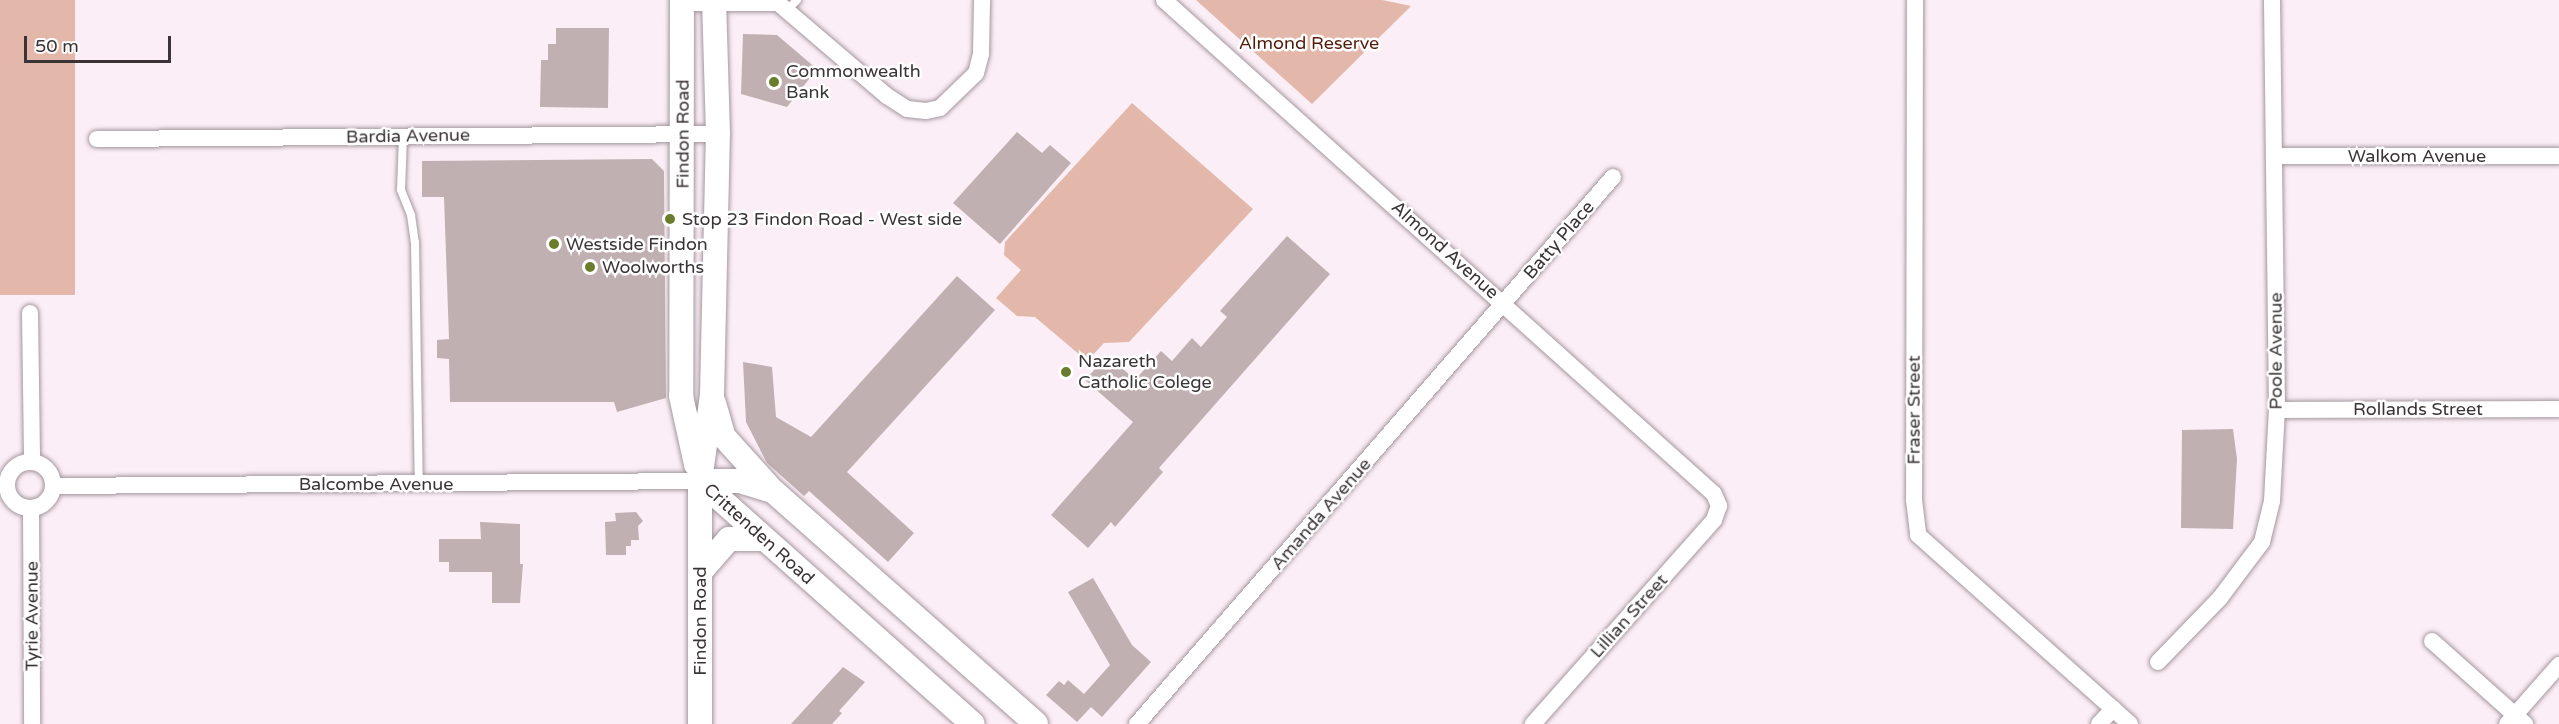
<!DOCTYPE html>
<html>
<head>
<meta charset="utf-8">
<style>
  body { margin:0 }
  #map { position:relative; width:2559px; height:724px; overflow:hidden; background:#fceef6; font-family:"Varela Round",sans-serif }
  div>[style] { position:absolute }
  .green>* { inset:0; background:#e3b7a9; transform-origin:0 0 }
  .building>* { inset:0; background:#c1b0b2 }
  .roads { filter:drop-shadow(0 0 2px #a4979e) drop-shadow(0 0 2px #a4979e) }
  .service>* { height:8px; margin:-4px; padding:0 4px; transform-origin:4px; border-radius:4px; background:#fff }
  .minor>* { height:16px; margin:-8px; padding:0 8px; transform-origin:8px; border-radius:8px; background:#fff }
  .minor>.ring { margin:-8px; padding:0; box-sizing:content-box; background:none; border:16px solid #fff; border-radius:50% }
  .secondary>* { height:24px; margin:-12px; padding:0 12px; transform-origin:12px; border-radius:12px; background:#fff }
  .dots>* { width:16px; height:16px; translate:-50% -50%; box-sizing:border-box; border:3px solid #fff; border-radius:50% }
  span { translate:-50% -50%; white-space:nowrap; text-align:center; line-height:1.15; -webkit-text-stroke:5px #fff; paint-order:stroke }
  .park-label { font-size:18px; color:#531c0a }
  .poi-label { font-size:18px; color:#3a3437 }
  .left { translate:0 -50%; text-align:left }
  .street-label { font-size:18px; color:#3a3437 }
  .scale { position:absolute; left:24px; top:36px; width:147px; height:27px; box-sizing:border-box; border:3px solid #3a3437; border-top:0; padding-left:8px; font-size:18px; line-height:21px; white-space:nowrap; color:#3a3437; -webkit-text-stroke:4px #fff; paint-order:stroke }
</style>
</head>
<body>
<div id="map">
  <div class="green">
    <div style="left:0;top:0;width:75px;height:295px"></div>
    <div style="clip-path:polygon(1196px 0,1382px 0,1411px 6px,1312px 104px)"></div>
    <div style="clip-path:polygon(1132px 103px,1253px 209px,1129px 342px,1104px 343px,1087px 361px,1035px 317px,1017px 316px,996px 298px,1021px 270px,1004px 255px,1005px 242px)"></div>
  </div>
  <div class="building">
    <div style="clip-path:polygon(556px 28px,609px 28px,608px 108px,540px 107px,541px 60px,548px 60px,548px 44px,556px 44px)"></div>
    <div style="clip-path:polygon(743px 34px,777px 35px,817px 69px,787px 107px,741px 94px)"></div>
    <div style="clip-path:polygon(1017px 132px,1042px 153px,1050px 145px,1071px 163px,1000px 244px,953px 203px)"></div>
    <div style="clip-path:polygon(652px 159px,664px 171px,666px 398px,617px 412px,614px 402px,450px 402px,449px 359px,437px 358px,437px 340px,449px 339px,444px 197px,422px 197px,422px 161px)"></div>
    <div style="clip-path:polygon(1287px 236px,1330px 274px,1159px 468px,1163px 472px,1115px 527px,1111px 522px,1088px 548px,1051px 515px,1133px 422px,1085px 380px,1108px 355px,1135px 380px,1161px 351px,1172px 361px,1192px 338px,1201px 347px,1227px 317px,1220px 311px)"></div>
    <div style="clip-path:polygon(957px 276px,995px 310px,847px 472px,914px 533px,888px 562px,809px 491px,804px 496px,767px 463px,746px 422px,743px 362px,772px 367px,776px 417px,811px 437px)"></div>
    <div style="clip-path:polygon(2233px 429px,2237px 459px,2233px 529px,2181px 528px,2182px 430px)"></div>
    <div style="clip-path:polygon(636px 512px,643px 521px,638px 526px,639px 540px,631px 540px,631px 546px,626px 546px,626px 555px,606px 555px,605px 522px,616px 521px,615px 513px)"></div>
    <div style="clip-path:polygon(480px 522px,520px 524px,520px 564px,523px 564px,520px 603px,492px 603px,492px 572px,449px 572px,449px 562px,439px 562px,439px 539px,481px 539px)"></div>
    <div style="clip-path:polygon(1093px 578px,1132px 645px,1151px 662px,1102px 717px,1091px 707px,1077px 722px,1046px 695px,1059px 681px,1064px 685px,1068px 680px,1084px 694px,1110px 665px,1068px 592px)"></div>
    <div style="clip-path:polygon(843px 667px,865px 682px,839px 711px,842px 713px,832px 724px,791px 724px)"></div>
  </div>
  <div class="roads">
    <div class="service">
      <div style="left:788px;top:9px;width:13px;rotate:-45deg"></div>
      <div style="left:403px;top:136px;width:54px;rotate:92.1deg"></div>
      <div style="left:401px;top:190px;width:27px;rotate:68deg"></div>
      <div style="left:411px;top:215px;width:27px;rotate:82deg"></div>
      <div style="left:415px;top:242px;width:242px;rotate:89.1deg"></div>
    </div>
    <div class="minor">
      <div style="left:1164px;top:0;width:739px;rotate:41.93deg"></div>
      <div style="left:1714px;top:494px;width:13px;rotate:67deg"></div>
      <div style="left:1719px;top:506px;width:15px;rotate:110deg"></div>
      <div style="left:1714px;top:520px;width:273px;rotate:131.6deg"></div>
      <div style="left:1915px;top:0;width:500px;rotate:90.11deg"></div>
      <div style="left:1914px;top:500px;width:35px;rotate:83deg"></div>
      <div style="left:1918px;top:535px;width:284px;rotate:41.7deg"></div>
      <div style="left:682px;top:3px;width:96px"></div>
      <div style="left:778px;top:3px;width:143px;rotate:40.5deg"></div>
      <div style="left:887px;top:96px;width:24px;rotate:33deg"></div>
      <div style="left:907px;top:109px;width:19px;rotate:6deg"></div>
      <div style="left:926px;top:111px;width:14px;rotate:-12deg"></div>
      <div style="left:940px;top:108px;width:50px;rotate:-44.2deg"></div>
      <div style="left:976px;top:73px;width:20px;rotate:-75deg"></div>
      <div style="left:981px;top:54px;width:54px;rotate:-88.9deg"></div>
      <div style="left:97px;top:139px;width:621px;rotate:-0.46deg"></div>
      <div style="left:2276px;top:156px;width:283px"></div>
      <div style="left:30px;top:313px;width:149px;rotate:89.2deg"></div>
      <div style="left:2277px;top:410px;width:282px;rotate:-0.2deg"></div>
      <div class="ring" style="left:7px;top:462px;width:30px;height:30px"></div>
      <div style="left:53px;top:486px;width:647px;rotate:-0.44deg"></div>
      <div style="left:31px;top:508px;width:216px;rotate:89.7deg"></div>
      <div style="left:2432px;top:641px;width:125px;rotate:41.7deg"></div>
      <div style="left:2158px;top:662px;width:89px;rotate:-45.9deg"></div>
      <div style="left:2220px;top:598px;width:70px;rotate:-53.1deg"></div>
      <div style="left:2262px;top:542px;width:42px;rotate:-76.3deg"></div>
      <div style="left:2272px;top:501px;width:91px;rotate:-86.9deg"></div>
      <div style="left:2277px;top:410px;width:410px;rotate:-90.7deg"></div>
      <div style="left:1137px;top:724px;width:725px;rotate:-48.97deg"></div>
      <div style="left:2099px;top:724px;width:21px;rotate:-47deg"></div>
      <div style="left:2507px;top:724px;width:79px;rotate:-48.6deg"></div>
    </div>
    <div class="secondary">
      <div style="left:682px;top:0;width:396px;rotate:90.1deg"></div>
      <div style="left:681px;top:396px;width:70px;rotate:77.6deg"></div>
      <div style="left:714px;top:403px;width:35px;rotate:74deg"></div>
      <div style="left:724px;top:437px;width:70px;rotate:47.9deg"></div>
      <div style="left:700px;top:481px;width:40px"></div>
      <div style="left:740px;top:481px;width:34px;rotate:17deg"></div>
      <div style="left:773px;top:491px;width:351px;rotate:41.5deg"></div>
      <div style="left:700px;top:481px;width:365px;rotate:41.7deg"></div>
      <div style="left:701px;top:571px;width:43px;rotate:-48.8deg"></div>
      <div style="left:729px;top:539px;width:35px"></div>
      <div style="left:700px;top:724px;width:243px;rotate:-90deg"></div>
      <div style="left:700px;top:481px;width:87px;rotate:-82.1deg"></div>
      <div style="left:712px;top:395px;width:261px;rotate:-88.7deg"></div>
      <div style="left:718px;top:134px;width:134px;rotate:-91.7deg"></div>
    </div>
  </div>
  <div class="dots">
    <div style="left:774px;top:82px;background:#6a7d2d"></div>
    <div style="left:670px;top:219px;background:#6a7d2d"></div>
    <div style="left:554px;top:244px;background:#6a7d2d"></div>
    <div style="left:590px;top:267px;background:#6a7d2d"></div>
    <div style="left:1066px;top:372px;background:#6a7d2d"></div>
  </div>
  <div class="park-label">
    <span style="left:1309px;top:43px">Almond Reserve</span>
  </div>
  <div class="poi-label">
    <span class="left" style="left:786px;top:82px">Commonwealth<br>Bank</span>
    <span class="left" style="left:682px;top:219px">Stop 23 Findon Road - West side</span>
    <span class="left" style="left:566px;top:244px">Westside Findon</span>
    <span class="left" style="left:602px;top:267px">Woolworths</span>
    <span class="left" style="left:1078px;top:372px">Nazareth<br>Catholic Colege</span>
  </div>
  <div class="street-label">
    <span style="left:683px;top:134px;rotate:-90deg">Findon Road</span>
    <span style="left:408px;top:136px;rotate:-1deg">Bardia Avenue</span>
    <span style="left:2417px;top:156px">Walkom Avenue</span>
    <span style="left:1559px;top:240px;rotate:-49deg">Batty Place</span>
    <span style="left:1445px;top:250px;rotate:42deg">Almond Avenue</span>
    <span style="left:2276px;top:351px;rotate:-90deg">Poole Avenue</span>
    <span style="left:2418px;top:409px">Rollands Street</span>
    <span style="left:1914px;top:410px;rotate:-90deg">Fraser Street</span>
    <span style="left:376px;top:484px">Balcombe Avenue</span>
    <span style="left:1321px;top:514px;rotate:-49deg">Amanda Avenue</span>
    <span style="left:759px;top:534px;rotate:42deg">Crittenden Road</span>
    <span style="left:32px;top:616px;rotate:-90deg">Tyrie Avenue</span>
    <span style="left:1629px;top:616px;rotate:-48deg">Lillian Street</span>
    <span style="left:700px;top:621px;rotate:-90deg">Findon Road</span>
  </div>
  <div class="scale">50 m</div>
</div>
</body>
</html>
